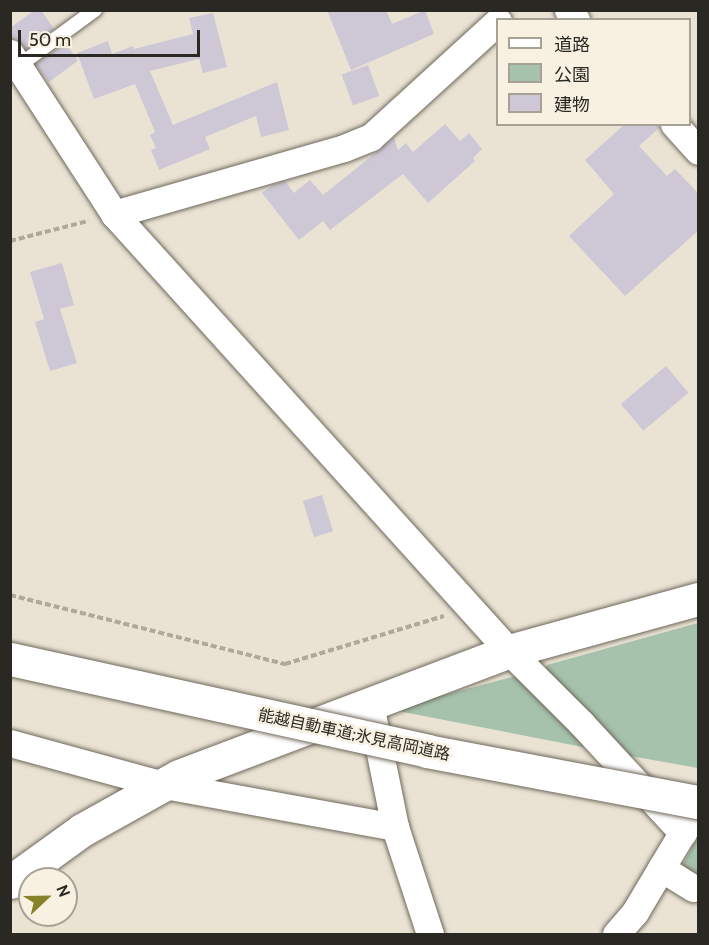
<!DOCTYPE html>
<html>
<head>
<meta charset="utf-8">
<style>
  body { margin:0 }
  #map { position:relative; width:709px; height:945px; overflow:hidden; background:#eae3d4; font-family:Cabin,"Noto Sans JP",sans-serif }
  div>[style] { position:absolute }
  .green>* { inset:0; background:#a6c2ac }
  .building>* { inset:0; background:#cec8d6; transform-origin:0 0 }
  .path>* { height:4px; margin-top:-2px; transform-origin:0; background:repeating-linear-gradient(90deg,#afa99d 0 6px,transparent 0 9px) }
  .roads { filter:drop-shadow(0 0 2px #6f685c) drop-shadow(0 0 2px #6f685c) }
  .service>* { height:14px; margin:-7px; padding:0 7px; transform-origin:7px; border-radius:7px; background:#fff }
  .minor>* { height:27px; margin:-13.5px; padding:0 13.5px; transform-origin:13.5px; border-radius:13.5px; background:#fff }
  .tertiary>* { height:33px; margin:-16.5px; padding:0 16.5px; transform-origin:16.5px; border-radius:16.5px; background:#fff }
  .bridges { filter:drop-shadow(0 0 2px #6f685c) drop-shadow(0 0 2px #6f685c) }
  .motorway-bridge>* { height:33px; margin:-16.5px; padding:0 16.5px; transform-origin:16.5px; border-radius:16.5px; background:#fff }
  span { translate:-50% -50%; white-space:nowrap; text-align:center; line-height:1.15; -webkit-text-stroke:5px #f8f0e1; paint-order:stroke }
  .street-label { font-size:16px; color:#2a2822 }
  .frame { position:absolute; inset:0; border:12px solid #2a2822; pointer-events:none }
  .legend { position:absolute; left:496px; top:18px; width:195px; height:108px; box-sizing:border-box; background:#f8f0e1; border:2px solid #a6a095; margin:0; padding:8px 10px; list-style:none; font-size:18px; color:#2a2822 }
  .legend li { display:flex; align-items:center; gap:12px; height:30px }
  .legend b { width:30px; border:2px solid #a6a095 }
  .north { position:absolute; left:18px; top:867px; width:60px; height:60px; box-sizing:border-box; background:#f8f0e1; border:2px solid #a6a095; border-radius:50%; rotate:68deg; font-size:16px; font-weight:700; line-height:24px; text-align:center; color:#2a2822 }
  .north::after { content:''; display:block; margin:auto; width:21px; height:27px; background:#86822a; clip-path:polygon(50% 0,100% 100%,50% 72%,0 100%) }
  .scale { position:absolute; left:18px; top:30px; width:182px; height:27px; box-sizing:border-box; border:3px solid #2a2822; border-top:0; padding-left:8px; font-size:18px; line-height:21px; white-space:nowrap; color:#2a2822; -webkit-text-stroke:4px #f8f0e1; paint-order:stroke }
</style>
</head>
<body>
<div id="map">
  <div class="green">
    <div style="clip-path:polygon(698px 623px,698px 768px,619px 754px,544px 674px,547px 665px)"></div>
    <div style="clip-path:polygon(520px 675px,593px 749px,398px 711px,436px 697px)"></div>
    <div style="clip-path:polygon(698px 835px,698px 877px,683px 865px)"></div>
  </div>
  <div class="building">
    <div style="clip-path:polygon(35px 10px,41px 10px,54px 29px,26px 49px,18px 39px,12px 38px,10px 28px)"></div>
    <div style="clip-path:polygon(327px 10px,386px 10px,392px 24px,425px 10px,434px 34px,351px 70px)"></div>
    <div style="clip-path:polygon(213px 13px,227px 67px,203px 73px,199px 59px,150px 71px,173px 125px,277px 82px,289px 130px,261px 137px,256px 116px,205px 137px,210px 149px,159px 170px,151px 150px,156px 148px,150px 135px,155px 132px,135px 84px,94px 99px,77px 53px,108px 41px,112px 54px,133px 46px,134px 49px,193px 34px,189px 18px)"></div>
    <div style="left:65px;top:43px;width:22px;height:36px;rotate:54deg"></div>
    <div style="left:368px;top:65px;width:33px;height:28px;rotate:70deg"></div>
    <div style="clip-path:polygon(445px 124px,460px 141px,469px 133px,482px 149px,473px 158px,475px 161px,428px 203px,403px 174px,330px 230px,323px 221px,299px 240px,262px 193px,273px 185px,285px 181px,294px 193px,310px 180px,323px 195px,394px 138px,398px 150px,406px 143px,413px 152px)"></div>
    <div style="clip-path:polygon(625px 124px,659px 124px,659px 128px,639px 146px,667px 176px,675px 169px,699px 194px,699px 230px,625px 296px,569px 236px,614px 194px,585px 160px)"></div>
    <div style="clip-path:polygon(62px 263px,74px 305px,60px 309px,77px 363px,50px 371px,35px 322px,44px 319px,30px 272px)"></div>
    <div style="left:666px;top:366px;width:35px;height:59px;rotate:50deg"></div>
    <div style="left:322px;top:495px;width:38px;height:20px;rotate:73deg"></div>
  </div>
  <div class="path">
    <div style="left:10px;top:241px;width:81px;rotate:-14.4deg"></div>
    <div style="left:10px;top:595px;width:284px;rotate:14.1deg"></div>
    <div style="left:285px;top:664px;width:166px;rotate:-16.8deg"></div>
  </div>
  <div class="roads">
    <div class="service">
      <div style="left:17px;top:67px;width:97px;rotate:-36.2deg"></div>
    </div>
    <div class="minor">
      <div style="left:568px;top:10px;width:13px;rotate:51deg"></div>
      <div style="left:10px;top:53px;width:192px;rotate:57.1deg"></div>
      <div style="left:114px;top:214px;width:589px;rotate:47.89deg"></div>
      <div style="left:509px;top:651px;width:102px;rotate:45deg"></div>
      <div style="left:581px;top:723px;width:150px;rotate:47.2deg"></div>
      <div style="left:674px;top:124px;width:36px;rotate:48deg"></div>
      <div style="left:114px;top:214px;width:239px;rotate:-16deg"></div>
      <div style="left:344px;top:148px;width:29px;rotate:-22deg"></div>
      <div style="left:371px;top:137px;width:172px;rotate:-42.4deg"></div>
      <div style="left:370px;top:704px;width:126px;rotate:78.5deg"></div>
      <div style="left:395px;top:827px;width:113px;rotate:71.9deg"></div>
      <div style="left:10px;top:743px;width:160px;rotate:15.3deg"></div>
      <div style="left:164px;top:785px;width:235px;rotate:10.3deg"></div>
      <div style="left:661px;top:868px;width:38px;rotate:32deg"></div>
      <div style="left:616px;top:934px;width:29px;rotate:-49deg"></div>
      <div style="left:635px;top:912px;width:109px;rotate:-59.2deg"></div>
    </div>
    <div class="tertiary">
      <div style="left:10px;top:882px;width:89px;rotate:-35.8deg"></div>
      <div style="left:82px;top:830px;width:111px;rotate:-29.1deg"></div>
      <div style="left:179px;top:776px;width:353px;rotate:-20.7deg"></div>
      <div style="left:509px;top:651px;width:196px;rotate:-15.4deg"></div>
    </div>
  </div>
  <div class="bridges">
    <div class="motorway-bridge">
      <div style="left:10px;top:659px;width:427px;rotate:12.4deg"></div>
      <div style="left:427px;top:751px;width:276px;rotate:10.7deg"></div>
    </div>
  </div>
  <div class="street-label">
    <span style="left:354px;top:735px;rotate:12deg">能越自動車道;氷見高岡道路</span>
  </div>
  <div class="frame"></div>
  <ul class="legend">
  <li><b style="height:8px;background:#fff"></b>道路</li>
  <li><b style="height:16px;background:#a6c2ac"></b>公園</li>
  <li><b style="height:16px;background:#cec8d6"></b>建物</li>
  </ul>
  <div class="north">N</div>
  <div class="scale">50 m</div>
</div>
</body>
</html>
